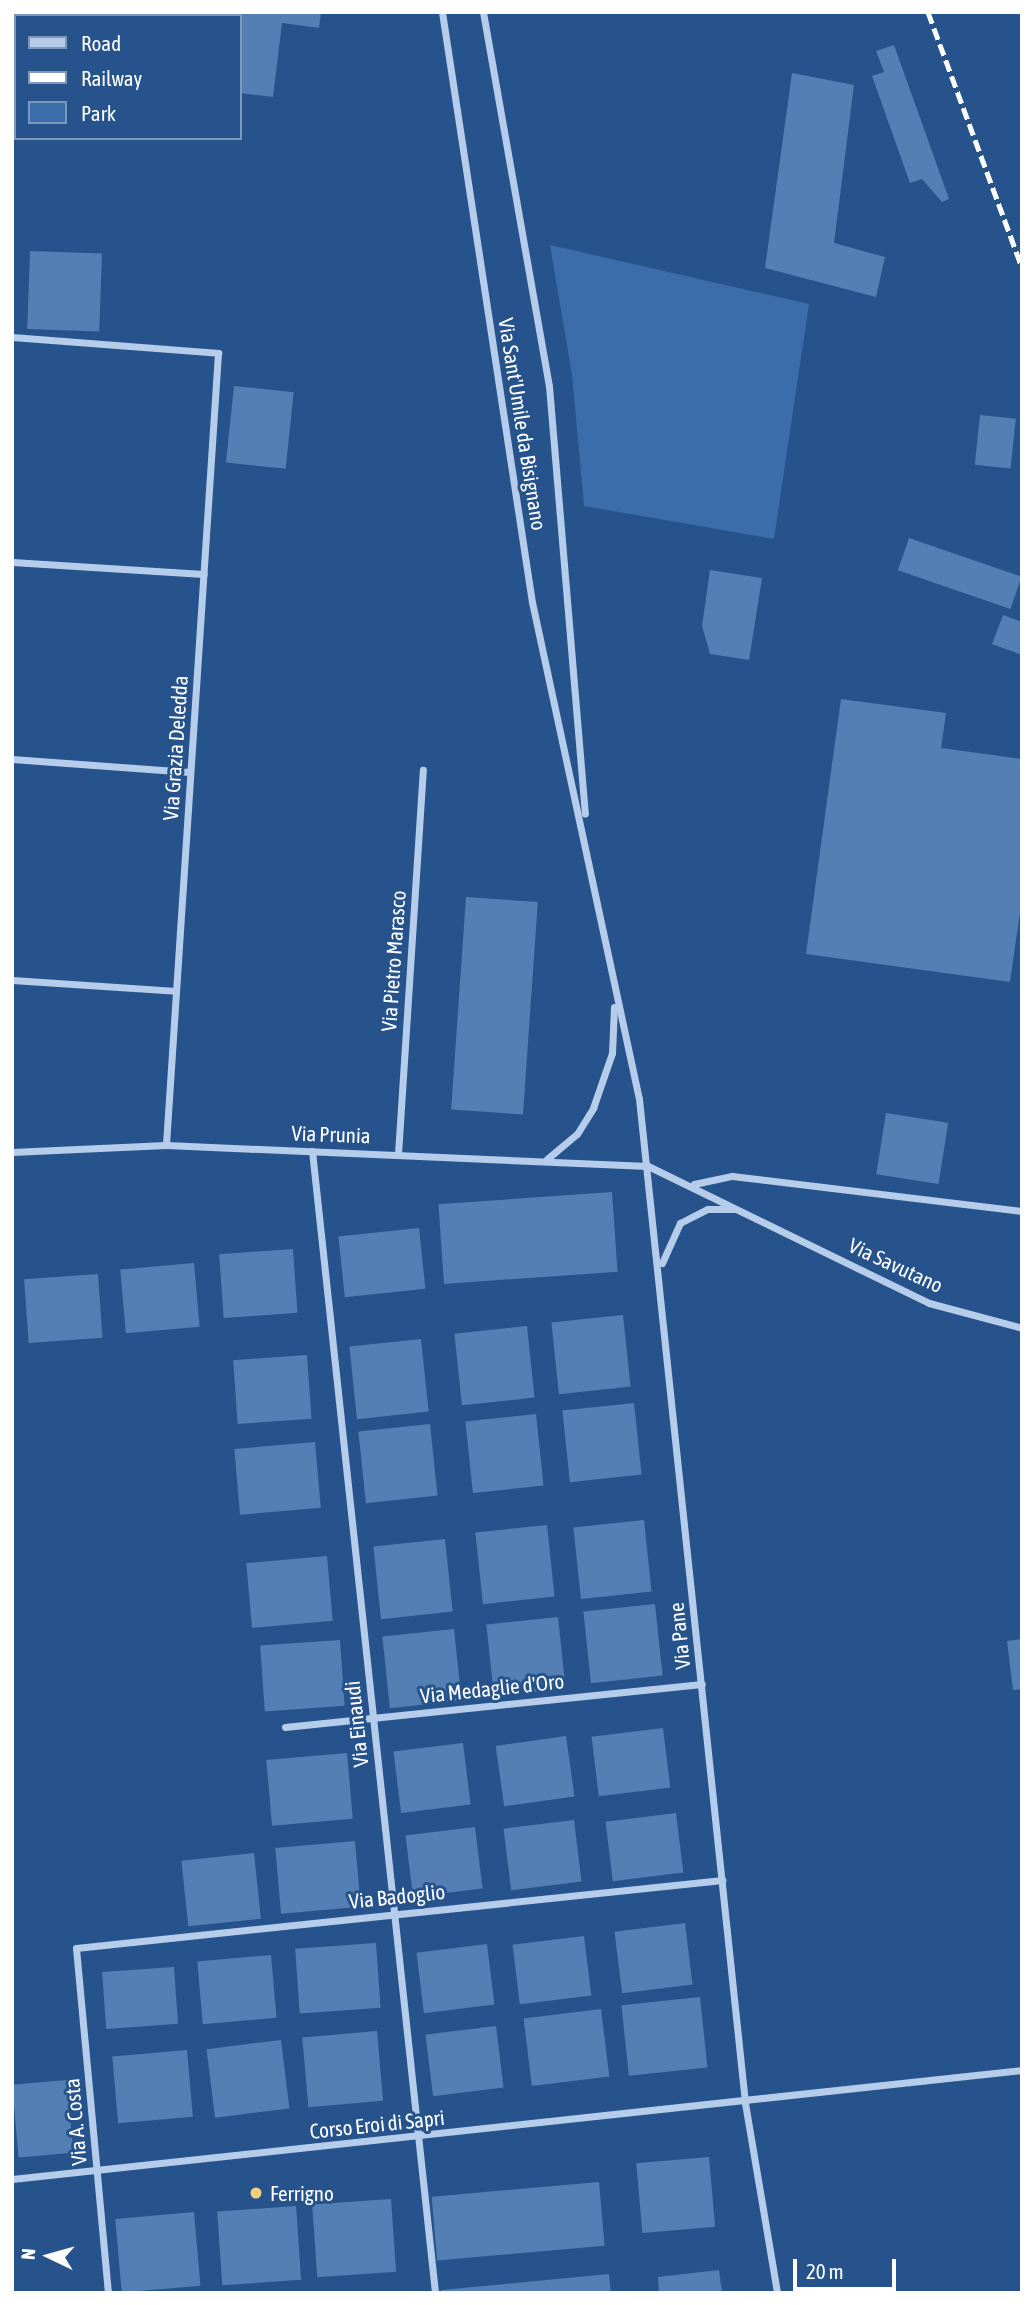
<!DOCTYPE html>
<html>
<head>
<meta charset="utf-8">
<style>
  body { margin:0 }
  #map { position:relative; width:1034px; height:2305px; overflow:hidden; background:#26538c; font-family:"Asap Condensed",sans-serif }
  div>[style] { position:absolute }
  .green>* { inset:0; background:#3a6da9 }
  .building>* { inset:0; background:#537fb5; transform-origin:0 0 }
  .street>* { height:7px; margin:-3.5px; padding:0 3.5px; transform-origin:3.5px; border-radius:3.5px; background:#b5cdea }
  .rail>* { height:5px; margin-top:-2.5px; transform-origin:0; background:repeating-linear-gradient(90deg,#fff 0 12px,transparent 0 17px) }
  .dots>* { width:19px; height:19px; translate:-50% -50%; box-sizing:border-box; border:4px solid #26538c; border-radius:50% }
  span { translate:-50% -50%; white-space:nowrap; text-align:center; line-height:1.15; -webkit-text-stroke:6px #26538c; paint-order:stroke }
  .street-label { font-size:21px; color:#fff }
  .poi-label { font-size:21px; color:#fff }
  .left { translate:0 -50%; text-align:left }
  .frame { position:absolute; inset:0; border:14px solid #fff; pointer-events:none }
  .legend { position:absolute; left:14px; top:14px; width:228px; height:126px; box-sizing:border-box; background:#26538c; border:2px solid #7d98ba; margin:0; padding:9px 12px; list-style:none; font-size:21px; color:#fff }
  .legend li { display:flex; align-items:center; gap:14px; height:35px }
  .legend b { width:35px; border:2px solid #7d98ba }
  .north { position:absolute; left:14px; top:2221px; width:70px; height:70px; -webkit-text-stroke:5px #26538c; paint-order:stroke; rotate:275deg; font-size:19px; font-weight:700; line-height:28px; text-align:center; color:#fff }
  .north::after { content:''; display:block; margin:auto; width:24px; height:32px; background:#fff; clip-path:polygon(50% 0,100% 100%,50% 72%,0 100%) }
  .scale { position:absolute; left:793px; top:2259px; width:103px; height:32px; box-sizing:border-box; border:4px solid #fff; border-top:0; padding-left:9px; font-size:21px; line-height:24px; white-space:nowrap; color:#fff; -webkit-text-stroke:5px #26538c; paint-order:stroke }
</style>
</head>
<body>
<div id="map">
  <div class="green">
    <div style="clip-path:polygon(550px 245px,809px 304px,774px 539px,584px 506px,572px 375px)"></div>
  </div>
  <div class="building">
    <div style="clip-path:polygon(84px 12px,321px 12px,319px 28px,282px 23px,273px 97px,240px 93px,240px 16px)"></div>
    <div style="clip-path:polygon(894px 45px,949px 199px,942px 202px,922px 179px,910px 183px,872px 76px,884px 72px,876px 51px)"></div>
    <div style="clip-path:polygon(792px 73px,854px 85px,834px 243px,885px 257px,876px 297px,765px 268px)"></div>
    <div style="left:30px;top:251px;width:72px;height:78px;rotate:2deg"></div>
    <div style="left:234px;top:386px;width:60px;height:77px;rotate:6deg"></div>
    <div style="left:980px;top:415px;width:36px;height:50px;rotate:6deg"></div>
    <div style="left:909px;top:538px;width:119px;height:34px;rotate:19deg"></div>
    <div style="clip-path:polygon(710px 570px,762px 578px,749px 660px,710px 654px,702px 626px)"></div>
    <div style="clip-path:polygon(1003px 615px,1022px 622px,1022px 655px,992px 644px)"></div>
    <div style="clip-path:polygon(841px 699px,946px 713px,941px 748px,1022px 759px,1022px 898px,1010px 982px,806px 954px)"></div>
    <div style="left:466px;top:897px;width:72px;height:213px;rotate:4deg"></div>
    <div style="left:886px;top:1113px;width:63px;height:62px;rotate:9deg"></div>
    <div style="left:612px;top:1192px;width:80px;height:174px;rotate:86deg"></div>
    <div style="left:419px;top:1228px;width:61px;height:81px;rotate:84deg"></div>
    <div style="left:293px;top:1249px;width:64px;height:74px;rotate:86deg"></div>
    <div style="left:194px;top:1263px;width:64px;height:74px;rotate:85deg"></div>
    <div style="left:98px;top:1274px;width:64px;height:74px;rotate:86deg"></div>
    <div style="left:623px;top:1315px;width:72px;height:72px;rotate:84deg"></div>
    <div style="left:527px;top:1326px;width:72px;height:73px;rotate:84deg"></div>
    <div style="left:421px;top:1339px;width:73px;height:72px;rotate:84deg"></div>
    <div style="left:307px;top:1355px;width:64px;height:74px;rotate:86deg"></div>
    <div style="left:634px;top:1403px;width:72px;height:72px;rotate:84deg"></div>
    <div style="left:536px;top:1414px;width:72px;height:71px;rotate:84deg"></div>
    <div style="left:430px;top:1424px;width:72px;height:72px;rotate:84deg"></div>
    <div style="left:315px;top:1442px;width:66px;height:81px;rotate:85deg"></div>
    <div style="left:644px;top:1520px;width:72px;height:71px;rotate:84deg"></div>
    <div style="left:547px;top:1525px;width:72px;height:72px;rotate:84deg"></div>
    <div style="left:445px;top:1539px;width:73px;height:72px;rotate:84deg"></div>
    <div style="left:327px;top:1556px;width:65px;height:81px;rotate:85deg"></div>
    <div style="left:655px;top:1604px;width:72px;height:72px;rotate:84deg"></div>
    <div style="left:558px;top:1617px;width:72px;height:72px;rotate:84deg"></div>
    <div style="left:454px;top:1629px;width:72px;height:72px;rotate:84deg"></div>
    <div style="clip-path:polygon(1022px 1639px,1022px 1689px,1013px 1690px,1007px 1641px)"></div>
    <div style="left:340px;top:1640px;width:66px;height:80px;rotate:86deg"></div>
    <div style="left:663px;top:1728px;width:60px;height:72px;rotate:83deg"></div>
    <div style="left:566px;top:1736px;width:61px;height:71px;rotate:82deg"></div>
    <div style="left:463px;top:1743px;width:62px;height:70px;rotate:83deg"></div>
    <div style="left:347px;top:1753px;width:66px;height:81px;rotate:85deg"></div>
    <div style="left:676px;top:1813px;width:60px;height:71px;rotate:83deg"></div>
    <div style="left:574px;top:1820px;width:62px;height:71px;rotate:83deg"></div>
    <div style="left:475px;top:1827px;width:62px;height:70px;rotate:83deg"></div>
    <div style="left:355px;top:1841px;width:66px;height:80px;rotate:85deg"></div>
    <div style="left:254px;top:1853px;width:66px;height:73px;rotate:84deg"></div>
    <div style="left:685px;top:1923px;width:62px;height:71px;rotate:83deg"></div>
    <div style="left:584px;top:1936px;width:60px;height:72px;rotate:83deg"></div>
    <div style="left:376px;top:1943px;width:65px;height:81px;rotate:86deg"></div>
    <div style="left:487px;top:1944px;width:61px;height:71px;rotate:83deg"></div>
    <div style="left:271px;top:1955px;width:63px;height:74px;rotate:85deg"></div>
    <div style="left:174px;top:1967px;width:57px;height:72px;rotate:86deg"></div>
    <div style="left:700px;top:1997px;width:71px;height:79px;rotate:84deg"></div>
    <div style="left:601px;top:2009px;width:68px;height:78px;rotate:83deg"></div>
    <div style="left:496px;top:2026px;width:62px;height:71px;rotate:83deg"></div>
    <div style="left:377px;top:2031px;width:70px;height:75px;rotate:85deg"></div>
    <div style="left:281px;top:2040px;width:69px;height:75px;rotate:83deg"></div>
    <div style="left:187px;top:2050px;width:67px;height:75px;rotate:85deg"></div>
    <div style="left:67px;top:2080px;width:73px;height:55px;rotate:85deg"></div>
    <div style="left:709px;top:2157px;width:70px;height:73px;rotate:85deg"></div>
    <div style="left:599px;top:2182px;width:64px;height:168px;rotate:85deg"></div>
    <div style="left:391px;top:2199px;width:73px;height:79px;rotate:86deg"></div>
    <div style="left:296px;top:2206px;width:74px;height:79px;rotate:86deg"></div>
    <div style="left:194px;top:2212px;width:74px;height:79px;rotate:85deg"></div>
    <div style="clip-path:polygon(719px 2270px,722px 2293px,659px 2293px,658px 2277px)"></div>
    <div style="clip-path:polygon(609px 2274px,611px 2293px,442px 2293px,442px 2290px)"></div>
  </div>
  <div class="street">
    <div style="left:442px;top:12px;width:597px;rotate:81.33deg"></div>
    <div style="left:532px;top:602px;width:508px;rotate:77.85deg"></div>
    <div style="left:639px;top:1099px;width:1010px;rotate:83.97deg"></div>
    <div style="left:745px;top:2103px;width:193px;rotate:80.4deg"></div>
    <div style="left:483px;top:12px;width:380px;rotate:80deg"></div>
    <div style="left:549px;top:386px;width:429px;rotate:85.2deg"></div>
    <div style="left:12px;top:337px;width:207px;rotate:4.4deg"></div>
    <div style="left:218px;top:353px;width:794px;rotate:93.76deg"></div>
    <div style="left:12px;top:562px;width:192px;rotate:3.6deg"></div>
    <div style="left:12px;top:759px;width:178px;rotate:4.2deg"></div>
    <div style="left:12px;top:980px;width:164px;rotate:3.8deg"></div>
    <div style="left:312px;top:1151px;width:1149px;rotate:83.85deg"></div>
    <div style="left:12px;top:1152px;width:154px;rotate:-2.6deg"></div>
    <div style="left:166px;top:1145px;width:482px;rotate:2.5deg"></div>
    <div style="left:648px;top:1166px;width:313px;rotate:26deg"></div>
    <div style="left:929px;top:1303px;width:96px;rotate:15deg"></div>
    <div style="left:398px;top:1154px;width:385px;rotate:-86.3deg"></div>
    <div style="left:547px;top:1159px;width:39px;rotate:-40deg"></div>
    <div style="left:577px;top:1134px;width:31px;rotate:-58deg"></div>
    <div style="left:593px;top:1108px;width:58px;rotate:-70.9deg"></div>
    <div style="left:612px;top:1053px;width:46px;rotate:-87.5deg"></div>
    <div style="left:694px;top:1184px;width:39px;rotate:-12deg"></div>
    <div style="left:732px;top:1176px;width:292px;rotate:6.9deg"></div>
    <div style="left:662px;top:1263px;width:44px;rotate:-65.8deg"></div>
    <div style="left:680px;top:1223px;width:31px;rotate:-27deg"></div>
    <div style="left:708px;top:1209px;width:27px"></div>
    <div style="left:285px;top:1727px;width:419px;rotate:-5.9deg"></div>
    <div style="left:12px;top:2179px;width:1016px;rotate:-6.16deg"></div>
    <div style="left:108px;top:2293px;width:346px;rotate:-95.3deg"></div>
    <div style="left:76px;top:1948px;width:650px;rotate:-6.01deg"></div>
  </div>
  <div class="rail">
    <div style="left:928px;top:12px;width:272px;rotate:69.8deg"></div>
  </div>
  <div class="dots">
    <div style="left:256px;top:2193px;background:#f3d07a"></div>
  </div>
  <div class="street-label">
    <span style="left:523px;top:424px;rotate:81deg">Via Sant'Umile da Bisignano</span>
    <span style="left:175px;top:748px;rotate:-86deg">Via Grazia Deledda</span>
    <span style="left:393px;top:961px;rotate:-86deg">Via Pietro Marasco</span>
    <span style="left:331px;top:1134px;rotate:2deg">Via Prunia</span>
    <span style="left:896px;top:1265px;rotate:25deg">Via Savutano</span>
    <span style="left:679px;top:1636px;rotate:-96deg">Via Pane</span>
    <span style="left:492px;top:1688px;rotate:-6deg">Via Medaglie d'Oro</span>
    <span style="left:356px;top:1724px;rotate:-96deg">Via Einaudi</span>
    <span style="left:397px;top:1896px;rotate:-6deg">Via Badoglio</span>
    <span style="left:75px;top:2122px;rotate:-95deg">Via A. Costa</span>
    <span style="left:377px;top:2124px;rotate:-6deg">Corso Eroi di Sapri</span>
  </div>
  <div class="poi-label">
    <span class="left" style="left:270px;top:2193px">Ferrigno</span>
  </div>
  <div class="frame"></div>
  <ul class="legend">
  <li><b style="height:9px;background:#b5cdea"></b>Road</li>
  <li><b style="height:9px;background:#fff"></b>Railway</li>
  <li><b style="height:19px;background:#3a6da9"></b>Park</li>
  </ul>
  <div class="north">N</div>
  <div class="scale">20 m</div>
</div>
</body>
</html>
